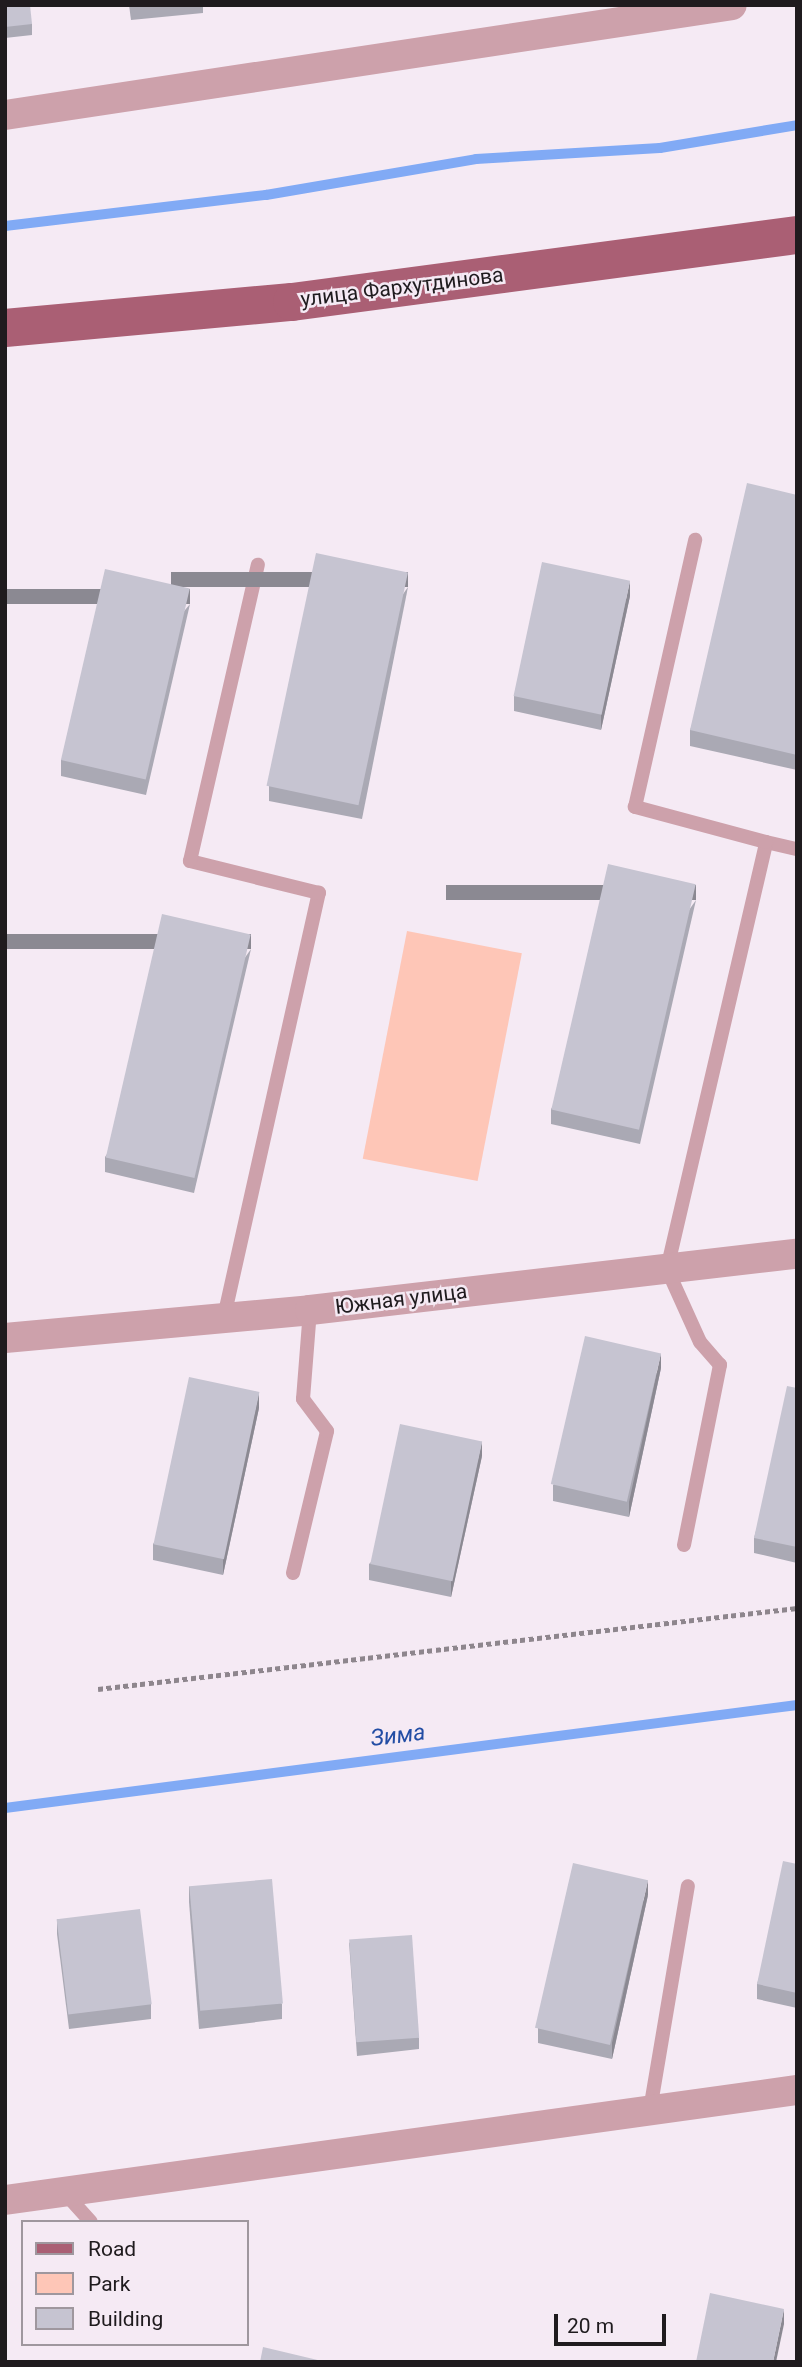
<!DOCTYPE html>
<html>
<head>
<meta charset="utf-8">
<style>
  body { margin:0 }
  #map { position:relative; width:802px; height:2367px; overflow:hidden; background:#f5eaf4; font-family:Roboto,sans-serif }
  div>[style] { position:absolute }
  .green>* { inset:0; background:#fec6b7; transform-origin:0 0 }
  .stream>* { height:10px; margin:-5px; padding:0 5px; transform-origin:5px; border-radius:5px; background:#81aaf5 }
  .path>* { height:4.5px; margin-top:-2.25px; transform-origin:0; background:repeating-linear-gradient(90deg,#8e868d 0 5px,transparent 0 8.5px) }
  .service>* { height:14px; margin:-7px; padding:0 7px; transform-origin:7px; border-radius:7px; background:#cda1ab }
  .minor>* { height:30px; margin:-15px; padding:0 15px; transform-origin:15px; border-radius:15px; background:#cda1ab }
  .primary>* { height:38px; margin:-19px; padding:0 19px; transform-origin:19px; border-radius:19px; background:#aa5f74 }
  .wall>* { inset:0; background:#aaa9b4 }
  .shaded-wall>* { inset:0; background:#8b8992; transform-origin:0 0 }
  .building>* { inset:0; background:#c6c4d1; transform-origin:0 0 }
  span { translate:-50% -50%; white-space:nowrap; text-align:center; line-height:1.15; -webkit-text-stroke:5px #f5eaf4; paint-order:stroke }
  .street-label { font-size:21px; color:#1f1b1e }
  .water-label { font-size:23px; color:#224da4; font-style:italic }
  .frame { position:absolute; inset:0; border:7px solid #1f1b1e; pointer-events:none }
  .legend { position:absolute; left:21px; top:2220px; width:228px; height:126px; box-sizing:border-box; background:#f5eaf4; border:2px solid #9f979e; margin:0; padding:9px 12px; list-style:none; font-size:21px; color:#1f1b1e }
  .legend li { display:flex; align-items:center; gap:14px; height:35px }
  .legend b { width:35px; border:2px solid #9f979e }
  .scale { position:absolute; left:554px; top:2314px; width:112px; height:32px; box-sizing:border-box; border:4px solid #1f1b1e; border-top:0; padding-left:9px; font-size:21px; line-height:24px; white-space:nowrap; color:#1f1b1e; -webkit-text-stroke:5px #f5eaf4; paint-order:stroke }
</style>
</head>
<body>
<div id="map">
  <div class="green">
    <div style="left:407px;top:931px;width:117px;height:232px;rotate:11deg"></div>
  </div>
  <div class="stream">
    <div style="left:5px;top:226px;width:263px;rotate:-6.8deg"></div>
    <div style="left:266px;top:195px;width:213px;rotate:-9.7deg"></div>
    <div style="left:476px;top:159px;width:184px;rotate:-3.4deg"></div>
    <div style="left:660px;top:148px;width:139px;rotate:-9.5deg"></div>
    <div style="left:5px;top:1808px;width:799px;rotate:-7.41deg"></div>
  </div>
  <div class="path">
    <div style="left:98px;top:1689px;width:704px;rotate:-6.61deg"></div>
  </div>
  <div class="service">
    <div style="left:766px;top:842px;width:32px;rotate:13deg"></div>
    <div style="left:224px;top:1317px;width:435px;rotate:-77.4deg"></div>
    <div style="left:319px;top:893px;width:133px;rotate:-166.1deg"></div>
    <div style="left:190px;top:861px;width:304px;rotate:-77.1deg"></div>
    <div style="left:684px;top:1545px;width:184px;rotate:-78.7deg"></div>
    <div style="left:720px;top:1365px;width:30px;rotate:-131deg"></div>
    <div style="left:700px;top:1342px;width:80px;rotate:-114.3deg"></div>
    <div style="left:667px;top:1269px;width:438px;rotate:-76.9deg"></div>
    <div style="left:766px;top:842px;width:136px;rotate:-165deg"></div>
    <div style="left:635px;top:807px;width:274px;rotate:-77.3deg"></div>
    <div style="left:293px;top:1573px;width:146px;rotate:-76.5deg"></div>
    <div style="left:327px;top:1431px;width:40px;rotate:-127deg"></div>
    <div style="left:303px;top:1399px;width:89px;rotate:-85.5deg"></div>
    <div style="left:650px;top:2110px;width:227px;rotate:-80.4deg"></div>
    <div style="left:64px;top:2192px;width:40px;rotate:48deg"></div>
  </div>
  <div class="minor">
    <div style="left:5px;top:115px;width:735px;rotate:-8.6deg"></div>
    <div style="left:5px;top:1338px;width:306px;rotate:-5.2deg"></div>
    <div style="left:310px;top:1310px;width:490px;rotate:-6.6deg"></div>
    <div style="left:5px;top:2200px;width:800px;rotate:-7.91deg"></div>
  </div>
  <div class="primary">
    <div style="left:5px;top:328px;width:288px;rotate:-5.2deg"></div>
    <div style="left:292px;top:302px;width:509px;rotate:-7.56deg"></div>
  </div>
  <div class="wall">
    <div style="clip-path:polygon(5px 5px,32px 24px,32px 35px,5px 38px)"></div>
    <div style="clip-path:polygon(129px 5px,203px 5px,203px 13px,131px 20px)"></div>
    <div style="clip-path:polygon(797px 495px,797px 770px,690px 746px,690px 730px)"></div>
    <div style="clip-path:polygon(408px 587px,362px 819px,269px 801px,269px 786px)"></div>
    <div style="clip-path:polygon(630px 596px,601px 730px,514px 711px,514px 696px)"></div>
    <div style="clip-path:polygon(190px 604px,146px 795px,61px 776px,61px 760px)"></div>
    <div style="clip-path:polygon(696px 900px,640px 1144px,551px 1124px,551px 1109px)"></div>
    <div style="clip-path:polygon(251px 949px,194px 1193px,105px 1172px,105px 1157px)"></div>
    <div style="clip-path:polygon(661px 1368px,629px 1517px,553px 1501px,553px 1485px)"></div>
    <div style="clip-path:polygon(797px 1388px,797px 1563px,754px 1553px,754px 1538px)"></div>
    <div style="clip-path:polygon(259px 1408px,223px 1575px,153px 1560px,153px 1544px)"></div>
    <div style="clip-path:polygon(482px 1456px,451px 1597px,369px 1580px,369px 1564px)"></div>
    <div style="clip-path:polygon(797px 1864px,797px 2008px,757px 1999px,757px 1984px)"></div>
    <div style="clip-path:polygon(189px 1886px,282px 2004px,282px 2019px,199px 2029px,189px 1902px)"></div>
    <div style="clip-path:polygon(648px 1895px,612px 2059px,538px 2043px,538px 2028px)"></div>
    <div style="clip-path:polygon(57px 1919px,151px 2004px,151px 2019px,69px 2029px,57px 1934px)"></div>
    <div style="clip-path:polygon(349px 1942px,419px 2038px,419px 2049px,357px 2056px)"></div>
  </div>
  <div class="shaded-wall">
    <div style="left:408px;top:572px;width:15px;height:237px;rotate:90deg"></div>
    <div style="clip-path:polygon(630px 581px,630px 596px,601px 730px,601px 715px)"></div>
    <div style="left:190px;top:589px;width:15px;height:196px;rotate:90deg"></div>
    <div style="left:696px;top:885px;width:15px;height:250px;rotate:90deg"></div>
    <div style="left:251px;top:934px;width:15px;height:251px;rotate:90deg"></div>
    <div style="clip-path:polygon(661px 1353px,661px 1368px,629px 1517px,629px 1502px)"></div>
    <div style="clip-path:polygon(259px 1392px,259px 1408px,223px 1575px,223px 1560px)"></div>
    <div style="clip-path:polygon(482px 1441px,482px 1456px,451px 1597px,451px 1582px)"></div>
    <div style="clip-path:polygon(648px 1880px,648px 1895px,612px 2059px,612px 2043px)"></div>
    <div style="clip-path:polygon(784px 2309px,784px 2324px,776px 2362px,773px 2362px)"></div>
  </div>
  <div class="building">
    <div style="clip-path:polygon(5px 5px,30px 5px,32px 24px,5px 27px)"></div>
    <div style="clip-path:polygon(747px 483px,797px 495px,797px 755px,690px 730px)"></div>
    <div style="left:316px;top:553px;width:94px;height:238px;rotate:12deg"></div>
    <div style="left:542px;top:562px;width:90px;height:137px;rotate:12deg"></div>
    <div style="left:105px;top:569px;width:87px;height:196px;rotate:13deg"></div>
    <div style="left:608px;top:864px;width:90px;height:252px;rotate:13deg"></div>
    <div style="left:162px;top:914px;width:91px;height:250px;rotate:13deg"></div>
    <div style="left:585px;top:1336px;width:78px;height:152px;rotate:13deg"></div>
    <div style="left:189px;top:1377px;width:72px;height:171px;rotate:12deg"></div>
    <div style="clip-path:polygon(787px 1386px,797px 1388px,797px 1547px,754px 1538px)"></div>
    <div style="left:400px;top:1424px;width:84px;height:143px;rotate:12deg"></div>
    <div style="clip-path:polygon(783px 1861px,797px 1864px,797px 1993px,757px 1984px)"></div>
    <div style="left:573px;top:1863px;width:77px;height:169px;rotate:13deg"></div>
    <div style="left:272px;top:1879px;width:125px;height:83px;rotate:85deg"></div>
    <div style="left:140px;top:1909px;width:96px;height:84px;rotate:83deg"></div>
    <div style="left:412px;top:1935px;width:103px;height:63px;rotate:86deg"></div>
    <div style="clip-path:polygon(710px 2293px,784px 2309px,773px 2362px,696px 2362px)"></div>
    <div style="clip-path:polygon(263px 2347px,326px 2362px,260px 2362px)"></div>
  </div>
  <div class="street-label">
    <span style="left:402px;top:287px;rotate:-7deg">улица Фархутдинова</span>
    <span style="left:401px;top:1299px;rotate:-7deg">Южная улица</span>
  </div>
  <div class="water-label">
    <span style="left:398px;top:1736px;rotate:-7deg">Зима</span>
  </div>
  <div class="frame"></div>
  <ul class="legend">
  <li><b style="height:9px;background:#aa5f74"></b>Road</li>
  <li><b style="height:19px;background:#fec6b7"></b>Park</li>
  <li><b style="height:19px;background:#c6c4d1"></b>Building</li>
  </ul>
  <div class="scale">20 m</div>
</div>
</body>
</html>
